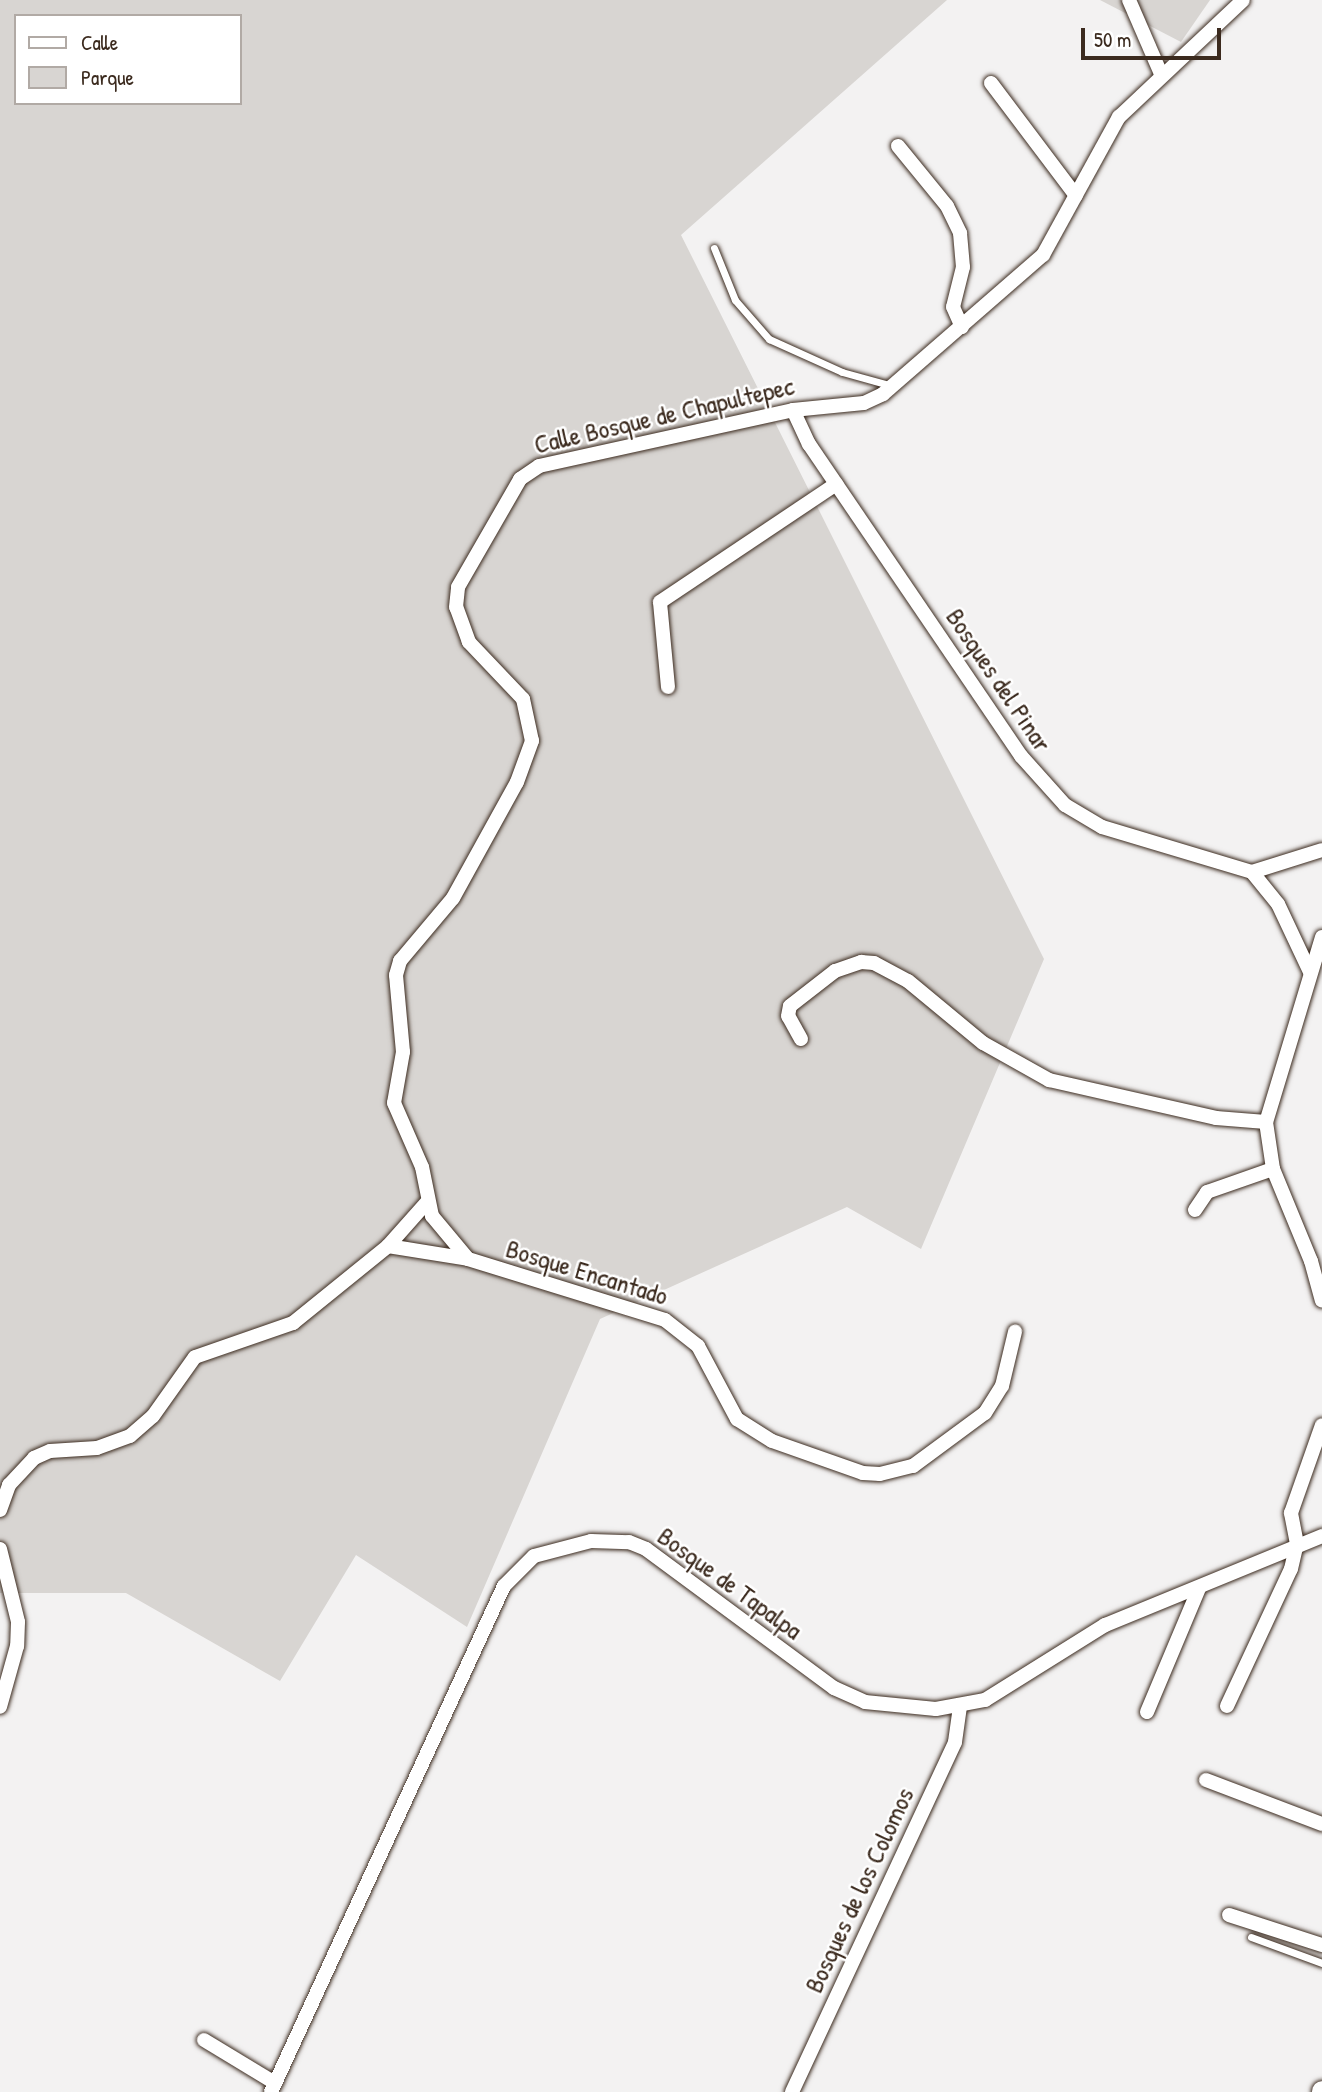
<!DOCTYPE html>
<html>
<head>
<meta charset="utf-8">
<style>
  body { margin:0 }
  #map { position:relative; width:1322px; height:2092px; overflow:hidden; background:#f3f2f2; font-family:"Patrick Hand",sans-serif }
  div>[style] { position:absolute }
  .green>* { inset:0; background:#d8d5d2 }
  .roads { filter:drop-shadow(0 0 2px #3b2a1e) drop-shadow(0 0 2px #3b2a1e) }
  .lane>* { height:7px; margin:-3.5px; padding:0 3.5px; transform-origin:3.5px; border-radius:3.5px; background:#fff }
  .street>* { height:14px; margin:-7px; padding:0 7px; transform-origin:7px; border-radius:7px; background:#fff }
  .secondary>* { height:21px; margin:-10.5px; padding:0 10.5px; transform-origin:10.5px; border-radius:10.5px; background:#fff }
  span { translate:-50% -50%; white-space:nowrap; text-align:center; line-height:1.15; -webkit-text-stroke:5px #fff; paint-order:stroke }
  .street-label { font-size:26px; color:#3b2a1e }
  .legend { position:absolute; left:14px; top:14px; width:228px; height:91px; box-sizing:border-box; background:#fff; border:2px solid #b1aaa5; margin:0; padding:9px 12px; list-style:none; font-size:21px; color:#3b2a1e }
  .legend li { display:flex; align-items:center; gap:14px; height:35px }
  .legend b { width:35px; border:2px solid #b1aaa5 }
  .scale { position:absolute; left:1081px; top:28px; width:140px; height:32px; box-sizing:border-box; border:4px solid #3b2a1e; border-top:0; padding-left:9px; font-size:21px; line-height:24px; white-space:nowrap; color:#3b2a1e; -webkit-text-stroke:5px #fff; paint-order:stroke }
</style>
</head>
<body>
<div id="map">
  <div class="green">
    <div style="clip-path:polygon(evenodd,0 0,947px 0,681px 235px,1044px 959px,921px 1249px,847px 1207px,600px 1319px,467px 1627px,356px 1555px,280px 1681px,126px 1593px,0 1593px,0 0,16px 16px,240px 16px,240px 103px,16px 103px,16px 16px)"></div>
    <div style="clip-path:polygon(1100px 0,1210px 0,1181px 42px)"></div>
  </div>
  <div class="roads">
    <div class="lane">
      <div style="left:714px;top:248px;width:56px;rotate:68deg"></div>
      <div style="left:735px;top:300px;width:52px;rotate:48.9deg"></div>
      <div style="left:769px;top:339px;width:80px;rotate:24.3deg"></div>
      <div style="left:842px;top:372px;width:53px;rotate:15.4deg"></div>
      <div style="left:1251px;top:1937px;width:76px;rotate:20.1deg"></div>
    </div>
    <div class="street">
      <div style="left:1129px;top:0;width:81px;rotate:66.6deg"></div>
      <div style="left:991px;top:83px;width:141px;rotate:53deg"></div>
      <div style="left:898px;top:146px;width:77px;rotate:50.8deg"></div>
      <div style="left:947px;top:206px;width:30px;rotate:64deg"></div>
      <div style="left:960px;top:233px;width:34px;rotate:85deg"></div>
      <div style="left:963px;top:267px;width:41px;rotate:104deg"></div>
      <div style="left:953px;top:307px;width:22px;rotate:66deg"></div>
      <div style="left:793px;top:410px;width:38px;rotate:65deg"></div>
      <div style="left:809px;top:444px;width:377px;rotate:55.8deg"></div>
      <div style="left:1021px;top:756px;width:66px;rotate:48.1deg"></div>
      <div style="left:1065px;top:805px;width:43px;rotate:30.7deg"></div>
      <div style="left:1102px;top:827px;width:157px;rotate:16.7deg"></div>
      <div style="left:1252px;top:872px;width:73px;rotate:-17.4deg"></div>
      <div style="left:668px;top:687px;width:85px;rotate:-95.4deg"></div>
      <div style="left:660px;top:602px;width:212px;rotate:-33.8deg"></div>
      <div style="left:1252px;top:872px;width:41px;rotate:50.9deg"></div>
      <div style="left:1278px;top:904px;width:75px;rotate:64.8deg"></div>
      <div style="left:1322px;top:937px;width:193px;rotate:106.8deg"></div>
      <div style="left:1266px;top:1122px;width:48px;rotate:81.5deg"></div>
      <div style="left:1273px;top:1169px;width:100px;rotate:67.6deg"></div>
      <div style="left:1311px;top:1261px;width:41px;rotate:74.6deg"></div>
      <div style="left:801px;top:1039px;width:26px;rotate:-119deg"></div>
      <div style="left:788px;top:1016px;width:10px;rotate:-79deg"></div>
      <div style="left:790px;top:1006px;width:57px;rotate:-37.9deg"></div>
      <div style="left:835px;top:971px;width:28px;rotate:-19deg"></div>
      <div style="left:861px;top:962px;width:13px;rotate:4deg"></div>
      <div style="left:874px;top:963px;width:38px;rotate:28deg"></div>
      <div style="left:908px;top:981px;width:97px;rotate:39.6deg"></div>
      <div style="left:983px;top:1043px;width:76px;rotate:29.3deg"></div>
      <div style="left:1049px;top:1080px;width:171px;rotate:12.8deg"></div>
      <div style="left:1216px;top:1118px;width:50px;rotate:4.6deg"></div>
      <div style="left:1195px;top:1210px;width:22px;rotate:-56deg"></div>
      <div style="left:1207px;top:1192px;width:70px;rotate:-19.2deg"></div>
      <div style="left:388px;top:1246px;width:81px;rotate:9.2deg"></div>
      <div style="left:468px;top:1259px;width:206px;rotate:17.2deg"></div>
      <div style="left:665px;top:1320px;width:42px;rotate:38.2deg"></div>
      <div style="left:698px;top:1346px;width:83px;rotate:61.9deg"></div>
      <div style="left:737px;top:1419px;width:41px;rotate:32.2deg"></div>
      <div style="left:772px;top:1441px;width:96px;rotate:19.4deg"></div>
      <div style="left:863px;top:1473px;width:17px;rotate:3deg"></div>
      <div style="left:880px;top:1474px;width:34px;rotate:-14deg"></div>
      <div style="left:913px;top:1466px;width:89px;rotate:-36.4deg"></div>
      <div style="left:985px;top:1413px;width:32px;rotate:-58deg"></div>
      <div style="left:1002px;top:1386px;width:56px;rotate:-76.5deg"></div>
      <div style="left:468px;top:1259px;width:56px;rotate:-129.9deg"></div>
      <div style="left:432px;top:1216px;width:50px;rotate:-101.5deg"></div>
      <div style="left:422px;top:1167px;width:70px;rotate:-113.6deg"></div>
      <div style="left:394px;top:1103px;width:52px;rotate:-80deg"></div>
      <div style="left:403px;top:1052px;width:77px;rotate:-95.2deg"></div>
      <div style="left:396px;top:975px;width:15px;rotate:-74deg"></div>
      <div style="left:400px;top:961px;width:82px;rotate:-49.9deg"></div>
      <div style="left:453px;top:898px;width:132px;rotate:-61.1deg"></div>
      <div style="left:517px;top:782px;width:44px;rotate:-69.9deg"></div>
      <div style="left:532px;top:741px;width:43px;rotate:-102.1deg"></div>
      <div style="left:523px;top:699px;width:79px;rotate:-133.5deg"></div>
      <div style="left:469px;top:642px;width:37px;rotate:-110deg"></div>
      <div style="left:456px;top:607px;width:20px;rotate:-84deg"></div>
      <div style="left:458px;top:587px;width:125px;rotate:-60.1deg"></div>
      <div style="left:520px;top:479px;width:23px;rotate:-34deg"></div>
      <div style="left:539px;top:466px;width:260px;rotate:-12.4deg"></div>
      <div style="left:793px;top:410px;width:71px;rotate:-5.6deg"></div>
      <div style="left:864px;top:403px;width:21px;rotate:-25deg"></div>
      <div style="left:883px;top:394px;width:212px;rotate:-41deg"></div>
      <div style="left:1043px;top:255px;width:158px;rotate:-61.2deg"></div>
      <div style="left:1119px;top:117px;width:170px;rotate:-43.3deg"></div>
      <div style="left:0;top:1510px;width:27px;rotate:-70deg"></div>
      <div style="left:9px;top:1485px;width:37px;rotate:-47deg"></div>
      <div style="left:34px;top:1458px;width:17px;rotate:-24deg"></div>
      <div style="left:50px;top:1451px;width:47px;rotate:-3.7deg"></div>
      <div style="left:97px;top:1448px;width:35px;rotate:-20deg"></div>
      <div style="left:130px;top:1436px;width:30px;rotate:-41deg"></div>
      <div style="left:153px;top:1416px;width:72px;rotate:-54.6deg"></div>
      <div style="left:195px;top:1357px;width:104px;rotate:-19.1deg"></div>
      <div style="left:293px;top:1323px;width:122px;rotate:-39deg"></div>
      <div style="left:388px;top:1246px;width:59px;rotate:-48.4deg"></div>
      <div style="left:0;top:1549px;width:75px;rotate:76.1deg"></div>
      <div style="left:18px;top:1622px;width:24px;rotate:92deg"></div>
      <div style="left:17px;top:1646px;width:63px;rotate:105.6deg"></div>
      <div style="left:1227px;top:1706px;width:151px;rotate:-65deg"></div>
      <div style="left:1291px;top:1569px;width:26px;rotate:-77deg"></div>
      <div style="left:1297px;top:1544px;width:32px;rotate:-101deg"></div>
      <div style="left:1291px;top:1513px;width:93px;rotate:-70.6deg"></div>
      <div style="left:1147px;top:1712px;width:134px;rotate:-67.2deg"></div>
      <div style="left:1206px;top:1780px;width:124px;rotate:20.8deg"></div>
      <div style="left:1229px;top:1915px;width:98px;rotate:17.9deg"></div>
      <div style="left:204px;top:2040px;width:83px;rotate:31.2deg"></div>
      <div style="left:271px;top:2092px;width:557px;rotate:-65.28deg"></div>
      <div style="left:504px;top:1586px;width:42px;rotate:-45deg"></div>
      <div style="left:534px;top:1556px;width:59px;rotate:-14.7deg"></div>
      <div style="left:591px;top:1541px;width:38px;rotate:2deg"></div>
      <div style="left:629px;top:1542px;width:18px;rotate:22deg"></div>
      <div style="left:646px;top:1549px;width:234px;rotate:36.5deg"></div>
      <div style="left:834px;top:1688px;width:34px;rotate:24deg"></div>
      <div style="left:865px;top:1702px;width:71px;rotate:5.6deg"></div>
      <div style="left:936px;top:1709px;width:50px;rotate:-10.4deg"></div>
      <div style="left:985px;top:1700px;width:142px;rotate:-32deg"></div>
      <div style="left:1105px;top:1625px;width:235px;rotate:-22.3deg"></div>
      <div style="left:792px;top:2092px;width:386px;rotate:-65deg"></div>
      <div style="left:955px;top:1742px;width:36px;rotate:-82deg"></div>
    </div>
    <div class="secondary">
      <div style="left:1322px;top:2092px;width:1px;rotate:-90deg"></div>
    </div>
  </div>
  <div class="street-label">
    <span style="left:664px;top:415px;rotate:-13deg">Calle Bosque de Chapultepec</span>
    <span style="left:999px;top:680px;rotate:56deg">Bosques del Pinar</span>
    <span style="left:587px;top:1272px;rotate:17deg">Bosque Encantado</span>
    <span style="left:730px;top:1583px;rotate:36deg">Bosque de Tapalpa</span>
    <span style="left:859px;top:1890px;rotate:-65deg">Bosques de los Colomos</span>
  </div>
  <ul class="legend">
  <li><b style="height:9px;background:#fff"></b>Calle</li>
  <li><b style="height:19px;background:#d8d5d2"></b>Parque</li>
  </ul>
  <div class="scale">50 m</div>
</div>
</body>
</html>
